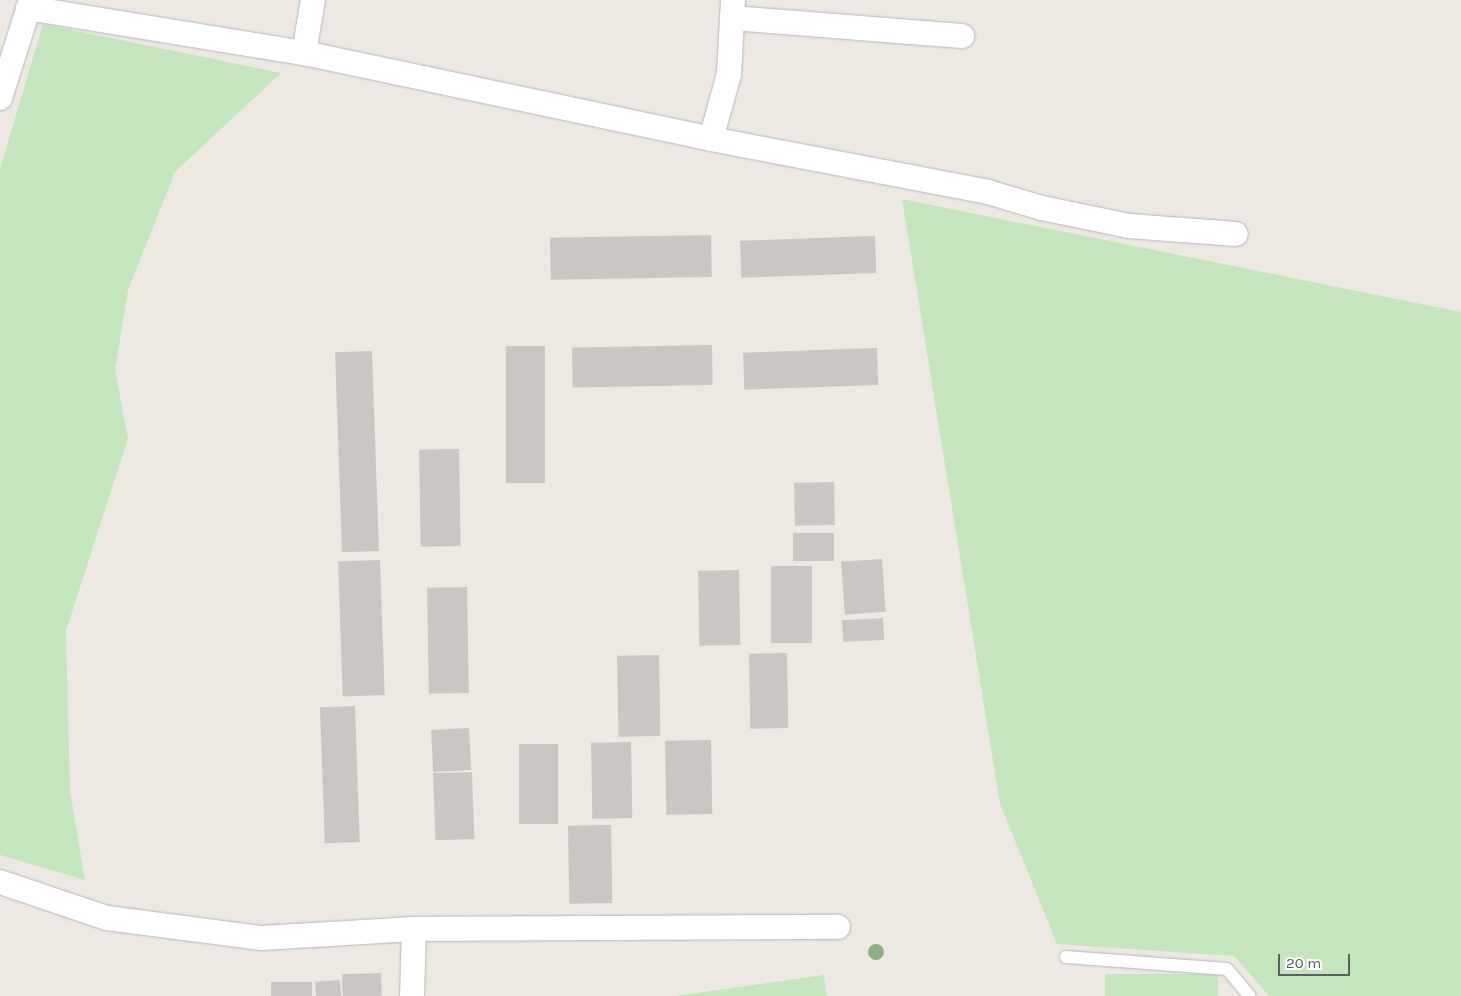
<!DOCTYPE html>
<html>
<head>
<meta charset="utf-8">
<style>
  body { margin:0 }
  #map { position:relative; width:1461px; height:996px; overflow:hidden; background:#ede9e2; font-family:Karla,sans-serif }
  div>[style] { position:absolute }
  .green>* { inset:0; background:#c5e5bf; transform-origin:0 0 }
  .building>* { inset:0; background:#cac6c1; transform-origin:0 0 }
  .roads { filter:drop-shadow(0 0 1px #b3b6ba) drop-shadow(0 0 1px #b3b6ba) }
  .service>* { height:12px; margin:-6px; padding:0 6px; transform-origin:6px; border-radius:6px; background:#fff }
  .minor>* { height:24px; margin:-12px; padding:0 12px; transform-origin:12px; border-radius:12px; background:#fff }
  .trees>* { width:16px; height:16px; margin:-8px; border-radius:50%; background:#8daf82 }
  span { translate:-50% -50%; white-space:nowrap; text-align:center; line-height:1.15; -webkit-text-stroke:4.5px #fff; paint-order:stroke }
  .scale { position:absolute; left:1278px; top:954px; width:72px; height:22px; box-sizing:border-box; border:2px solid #5b6063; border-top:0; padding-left:6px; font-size:15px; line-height:18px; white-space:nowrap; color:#5b6063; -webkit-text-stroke:4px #fff; paint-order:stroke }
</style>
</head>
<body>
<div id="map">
  <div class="green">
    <div style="clip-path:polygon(43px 24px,281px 73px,175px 172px,128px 290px,115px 370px,128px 438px,66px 631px,70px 790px,85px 880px,0 855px,0 169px)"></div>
    <div style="clip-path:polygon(902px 199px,1461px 312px,1461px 996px,1269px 996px,1234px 956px,1057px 944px,1000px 804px)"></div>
    <div style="left:1105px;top:974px;width:113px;height:22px"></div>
    <div style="left:824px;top:975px;width:21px;height:209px;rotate:82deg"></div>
  </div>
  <div class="building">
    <div style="left:711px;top:235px;width:42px;height:161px;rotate:89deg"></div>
    <div style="left:875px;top:236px;width:37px;height:135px;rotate:88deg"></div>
    <div style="left:712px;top:345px;width:40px;height:140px;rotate:89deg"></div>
    <div style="left:506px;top:346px;width:39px;height:137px"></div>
    <div style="left:877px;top:348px;width:37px;height:134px;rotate:88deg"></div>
    <div style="left:372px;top:351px;width:200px;height:37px;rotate:88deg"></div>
    <div style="left:459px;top:449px;width:97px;height:40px;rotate:89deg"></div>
    <div style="left:834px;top:482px;width:43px;height:40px;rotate:89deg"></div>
    <div style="left:793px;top:533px;width:41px;height:28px"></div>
    <div style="left:882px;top:559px;width:53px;height:41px;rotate:86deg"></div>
    <div style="left:380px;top:560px;width:135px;height:42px;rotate:88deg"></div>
    <div style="left:771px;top:566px;width:41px;height:77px"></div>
    <div style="left:739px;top:570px;width:75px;height:41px;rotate:89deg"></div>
    <div style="left:467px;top:587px;width:106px;height:40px;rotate:89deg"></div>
    <div style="left:883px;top:618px;width:22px;height:41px;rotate:87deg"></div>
    <div style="left:787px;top:653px;width:75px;height:38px;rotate:89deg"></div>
    <div style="left:659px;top:655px;width:81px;height:42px;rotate:89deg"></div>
    <div style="left:355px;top:706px;width:136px;height:35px;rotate:88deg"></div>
    <div style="left:469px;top:728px;width:42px;height:38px;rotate:87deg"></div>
    <div style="left:711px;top:740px;width:74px;height:46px;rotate:89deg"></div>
    <div style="left:631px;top:742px;width:76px;height:40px;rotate:89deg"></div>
    <div style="left:519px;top:744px;width:39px;height:80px"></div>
    <div style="left:472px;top:772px;width:67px;height:39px;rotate:88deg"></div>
    <div style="left:611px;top:825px;width:78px;height:43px;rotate:89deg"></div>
    <div style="left:381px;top:973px;width:23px;height:39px;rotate:88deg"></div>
    <div style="left:340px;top:980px;width:16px;height:25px;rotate:86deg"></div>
    <div style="left:312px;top:982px;width:14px;height:41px;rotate:90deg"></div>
  </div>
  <div class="roads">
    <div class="service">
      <div style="left:1066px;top:957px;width:161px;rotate:4.3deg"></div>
      <div style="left:1227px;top:969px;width:35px;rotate:50deg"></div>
    </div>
    <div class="minor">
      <div style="left:28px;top:8px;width:280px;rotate:9.3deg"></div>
      <div style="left:304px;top:53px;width:416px;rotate:11.9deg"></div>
      <div style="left:711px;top:139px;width:282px;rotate:10.8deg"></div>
      <div style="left:988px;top:192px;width:56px;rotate:16.5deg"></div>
      <div style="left:1042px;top:208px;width:89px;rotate:11.7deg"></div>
      <div style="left:1129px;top:226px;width:107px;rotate:4.3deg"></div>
      <div style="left:732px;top:18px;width:231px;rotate:4.5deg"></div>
      <div style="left:304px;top:53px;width:54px;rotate:-80.4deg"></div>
      <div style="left:0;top:98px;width:103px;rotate:-72.4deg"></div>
      <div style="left:711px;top:139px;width:67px;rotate:-74.5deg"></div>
      <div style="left:729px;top:74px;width:74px;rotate:-86.9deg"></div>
      <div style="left:0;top:882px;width:113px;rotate:18.6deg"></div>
      <div style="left:107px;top:918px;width:156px;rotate:7.4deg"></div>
      <div style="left:262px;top:938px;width:152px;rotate:-3.4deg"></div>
      <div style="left:414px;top:929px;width:424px;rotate:-0.3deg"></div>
      <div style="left:412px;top:996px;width:67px;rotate:-88.3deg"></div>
    </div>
  </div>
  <div class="trees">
    <div style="left:876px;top:952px"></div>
  </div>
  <div class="scale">20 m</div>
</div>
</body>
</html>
